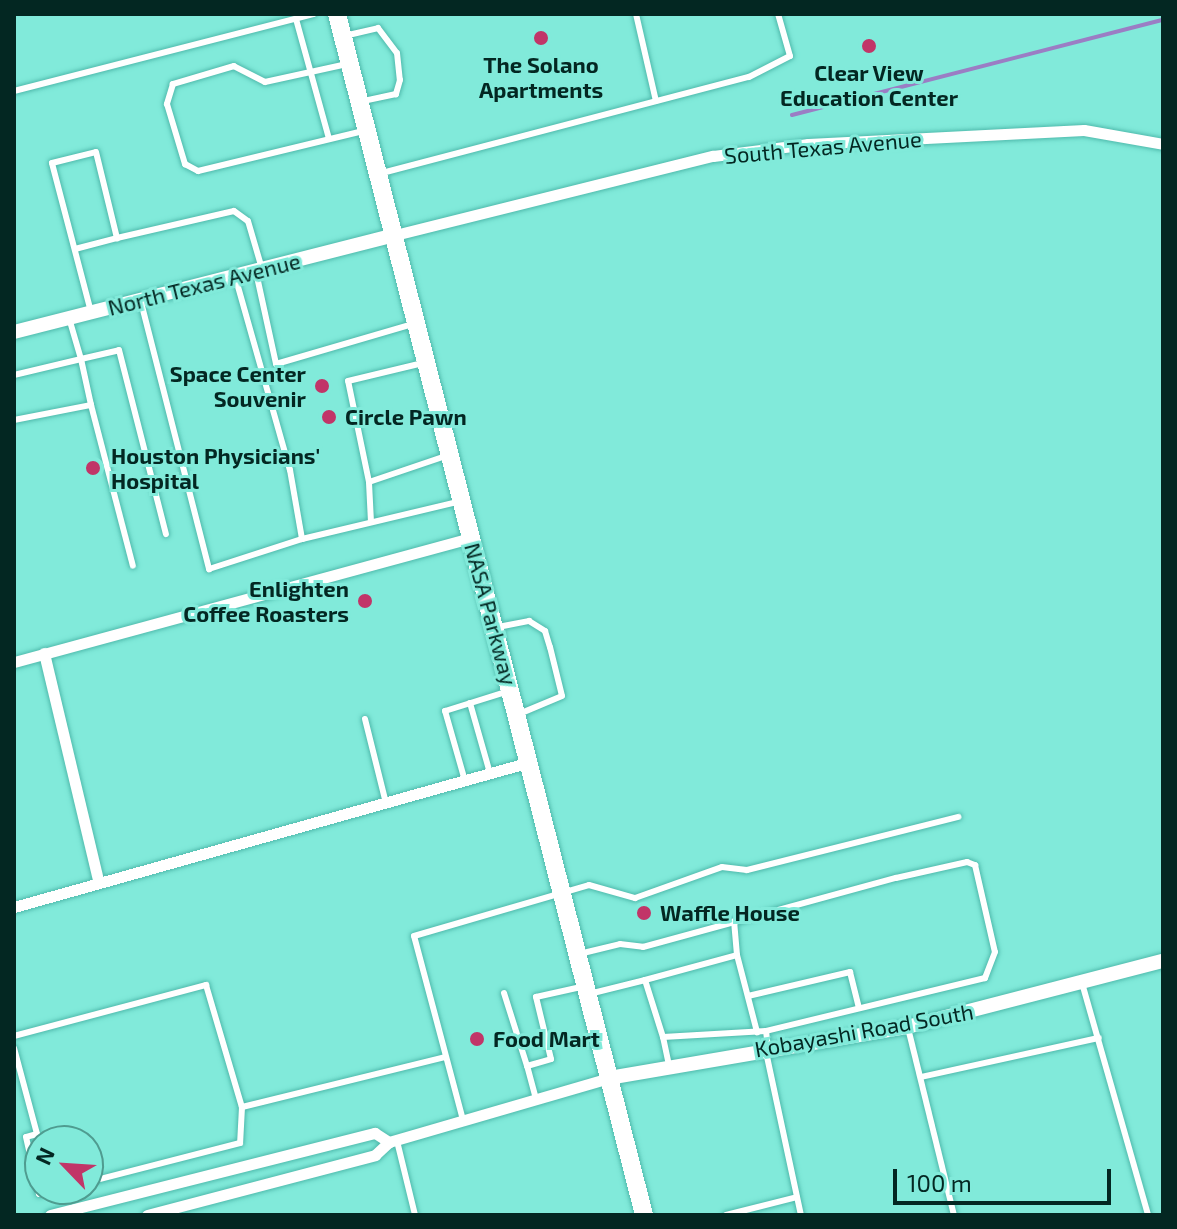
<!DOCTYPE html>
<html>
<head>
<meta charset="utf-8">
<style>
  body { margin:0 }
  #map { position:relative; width:1177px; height:1229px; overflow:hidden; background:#81eada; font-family:"Exo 2",sans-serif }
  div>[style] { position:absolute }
  .stream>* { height:4px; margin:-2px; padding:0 2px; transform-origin:2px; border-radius:2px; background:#9b7dc4 }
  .roads { filter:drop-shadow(0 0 2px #4fbaac) drop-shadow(0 0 2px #4fbaac) }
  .service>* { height:6px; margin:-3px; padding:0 3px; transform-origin:3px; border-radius:3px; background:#fff }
  .minor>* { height:11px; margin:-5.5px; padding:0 5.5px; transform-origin:5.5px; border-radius:5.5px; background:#fff }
  .tertiary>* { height:14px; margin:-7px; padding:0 7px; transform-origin:7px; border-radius:7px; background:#fff }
  .primary>* { height:18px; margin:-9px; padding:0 9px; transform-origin:9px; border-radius:9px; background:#fff }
  .dots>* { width:22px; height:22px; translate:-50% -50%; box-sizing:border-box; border:4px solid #81eada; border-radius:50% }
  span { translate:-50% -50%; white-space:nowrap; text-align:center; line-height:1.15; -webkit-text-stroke:6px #81eada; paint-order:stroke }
  .poi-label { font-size:22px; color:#032722; font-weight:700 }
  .right { translate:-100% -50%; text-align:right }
  .left { translate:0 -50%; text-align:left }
  .street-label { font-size:22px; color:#032722 }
  .frame { position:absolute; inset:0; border:16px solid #032722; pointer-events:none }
  .north { position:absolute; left:24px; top:1125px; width:80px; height:80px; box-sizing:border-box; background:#81eada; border:2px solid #4f9c90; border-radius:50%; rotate:295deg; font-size:22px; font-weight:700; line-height:32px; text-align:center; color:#032722 }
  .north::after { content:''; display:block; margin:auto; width:28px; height:36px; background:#c13568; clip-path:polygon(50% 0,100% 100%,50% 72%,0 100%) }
  .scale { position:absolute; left:893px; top:1169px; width:218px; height:36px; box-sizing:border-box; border:4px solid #032722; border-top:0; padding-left:10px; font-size:24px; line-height:28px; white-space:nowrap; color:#032722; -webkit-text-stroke:6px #81eada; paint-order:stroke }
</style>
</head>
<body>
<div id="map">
  <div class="stream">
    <div style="left:792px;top:115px;width:383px;rotate:-14.4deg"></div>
  </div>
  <div class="roads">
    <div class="service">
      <div style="left:636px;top:14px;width:89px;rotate:77.1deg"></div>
      <div style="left:296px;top:19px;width:124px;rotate:74.6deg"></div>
      <div style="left:344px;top:36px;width:35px;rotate:-13deg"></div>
      <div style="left:378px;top:28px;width:31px;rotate:53deg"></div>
      <div style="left:397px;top:53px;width:27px;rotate:84deg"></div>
      <div style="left:400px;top:80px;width:15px;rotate:106deg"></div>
      <div style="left:396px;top:94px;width:34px;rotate:168deg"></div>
      <div style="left:347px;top:64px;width:84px;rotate:167.6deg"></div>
      <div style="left:265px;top:82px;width:35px;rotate:-153deg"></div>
      <div style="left:234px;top:66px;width:64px;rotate:163.6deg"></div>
      <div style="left:173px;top:84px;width:21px;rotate:107deg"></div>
      <div style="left:167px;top:104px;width:63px;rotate:73.3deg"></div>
      <div style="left:185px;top:164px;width:15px;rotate:28deg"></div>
      <div style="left:198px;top:171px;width:170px;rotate:-13.6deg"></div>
      <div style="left:14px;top:91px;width:309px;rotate:-14.4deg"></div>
      <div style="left:382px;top:173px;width:379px;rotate:-14.7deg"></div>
      <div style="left:749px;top:77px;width:46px;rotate:-27.1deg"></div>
      <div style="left:790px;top:56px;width:44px;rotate:-105.9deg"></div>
      <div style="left:75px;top:249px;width:43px;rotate:-14.7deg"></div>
      <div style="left:256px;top:272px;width:94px;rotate:77.7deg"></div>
      <div style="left:276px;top:364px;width:143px;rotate:-16.3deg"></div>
      <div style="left:235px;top:276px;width:202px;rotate:74.2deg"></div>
      <div style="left:290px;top:470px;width:70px;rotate:80.1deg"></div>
      <div style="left:141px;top:302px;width:276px;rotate:75.7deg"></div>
      <div style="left:209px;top:569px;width:98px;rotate:-17.9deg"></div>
      <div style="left:302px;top:539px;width:159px;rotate:-13.4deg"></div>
      <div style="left:91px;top:312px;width:154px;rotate:-104.7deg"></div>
      <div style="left:52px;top:163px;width:45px;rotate:-14deg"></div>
      <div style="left:96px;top:152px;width:89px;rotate:76.3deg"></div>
      <div style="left:117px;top:238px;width:120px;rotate:-13deg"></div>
      <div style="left:234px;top:211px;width:17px;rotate:36deg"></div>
      <div style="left:248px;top:221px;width:50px;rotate:73.7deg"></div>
      <div style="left:69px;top:318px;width:43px;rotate:73.7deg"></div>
      <div style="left:81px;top:359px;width:39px;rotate:-13deg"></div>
      <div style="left:119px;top:350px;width:190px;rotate:75.7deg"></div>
      <div style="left:14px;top:375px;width:69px;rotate:-13.4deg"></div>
      <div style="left:81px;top:359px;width:47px;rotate:77.7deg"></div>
      <div style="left:91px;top:405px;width:78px;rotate:169deg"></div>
      <div style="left:91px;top:405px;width:166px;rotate:75.4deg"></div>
      <div style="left:369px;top:482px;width:81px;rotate:-18.7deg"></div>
      <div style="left:371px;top:522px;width:40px;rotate:-92.9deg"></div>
      <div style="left:369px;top:482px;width:103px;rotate:-101.7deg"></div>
      <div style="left:348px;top:381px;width:77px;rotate:-13.5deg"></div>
      <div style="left:498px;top:627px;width:32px;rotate:-11deg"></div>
      <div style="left:529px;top:621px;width:19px;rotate:32deg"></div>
      <div style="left:545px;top:631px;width:17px;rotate:73deg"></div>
      <div style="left:550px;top:647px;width:50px;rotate:76.2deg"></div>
      <div style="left:562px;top:696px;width:47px;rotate:157.3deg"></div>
      <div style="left:470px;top:703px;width:73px;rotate:74.1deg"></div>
      <div style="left:365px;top:719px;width:87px;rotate:76deg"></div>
      <div style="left:465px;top:781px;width:73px;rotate:-105.9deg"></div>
      <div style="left:445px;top:711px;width:64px;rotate:-17.3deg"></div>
      <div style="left:579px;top:954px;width:42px;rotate:-13.7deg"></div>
      <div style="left:620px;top:944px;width:23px;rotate:7deg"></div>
      <div style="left:643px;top:947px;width:262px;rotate:-15.3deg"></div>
      <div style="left:896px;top:878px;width:73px;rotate:-12.7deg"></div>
      <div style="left:967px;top:862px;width:9px;rotate:21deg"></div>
      <div style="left:975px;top:865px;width:89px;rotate:77.1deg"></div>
      <div style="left:995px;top:952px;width:28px;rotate:111deg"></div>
      <div style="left:985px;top:978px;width:225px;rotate:166.4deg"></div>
      <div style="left:766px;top:1031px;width:17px;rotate:83deg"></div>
      <div style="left:737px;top:955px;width:80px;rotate:75.4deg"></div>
      <div style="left:645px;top:980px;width:95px;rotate:-15.2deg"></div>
      <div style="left:737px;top:955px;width:34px;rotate:-95deg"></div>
      <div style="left:1082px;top:983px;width:241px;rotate:74.1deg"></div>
      <div style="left:504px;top:993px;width:77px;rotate:72.5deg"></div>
      <div style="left:589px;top:994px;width:58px;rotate:-14deg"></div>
      <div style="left:645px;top:980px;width:60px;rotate:72.5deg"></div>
      <div style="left:663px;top:1037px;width:103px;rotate:-3.3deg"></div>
      <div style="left:748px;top:996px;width:105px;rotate:-13.2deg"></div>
      <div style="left:850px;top:972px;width:37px;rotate:76deg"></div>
      <div style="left:908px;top:1028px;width:193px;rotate:76.2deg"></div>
      <div style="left:14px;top:1036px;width:199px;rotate:-14.9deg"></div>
      <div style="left:206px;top:985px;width:127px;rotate:73.6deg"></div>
      <div style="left:242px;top:1107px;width:36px;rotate:93deg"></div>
      <div style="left:240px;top:1143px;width:157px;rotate:165.6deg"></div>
      <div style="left:663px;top:1037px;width:29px;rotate:78deg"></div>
      <div style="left:14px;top:1048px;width:89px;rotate:75deg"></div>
      <div style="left:37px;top:1134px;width:11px;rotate:165deg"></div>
      <div style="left:26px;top:1137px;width:58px;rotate:77.2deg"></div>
      <div style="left:39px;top:1194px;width:21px;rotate:-14deg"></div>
      <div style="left:766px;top:1052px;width:167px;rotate:77.9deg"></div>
      <div style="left:921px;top:1077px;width:182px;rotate:-12.4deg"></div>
      <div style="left:536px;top:1099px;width:34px;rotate:-105deg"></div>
      <div style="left:527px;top:1066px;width:25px;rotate:-16deg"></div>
      <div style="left:551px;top:1059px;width:64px;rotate:-103.6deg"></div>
      <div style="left:536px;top:997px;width:46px;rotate:-12.5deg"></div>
      <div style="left:242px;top:1107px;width:209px;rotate:-13.8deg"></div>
      <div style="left:463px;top:1120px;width:190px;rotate:-104.9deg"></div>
      <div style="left:414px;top:936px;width:182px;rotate:-16.2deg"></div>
      <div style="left:589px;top:885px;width:48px;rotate:15.8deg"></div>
      <div style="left:635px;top:898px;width:92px;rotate:-19.6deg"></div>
      <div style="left:722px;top:867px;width:25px;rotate:7deg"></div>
      <div style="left:747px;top:870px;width:218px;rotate:-14.1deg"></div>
      <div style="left:397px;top:1141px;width:76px;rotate:76.3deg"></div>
      <div style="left:726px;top:1215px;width:73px;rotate:-14.2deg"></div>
    </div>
    <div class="minor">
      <div style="left:395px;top:235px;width:328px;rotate:-14deg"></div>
      <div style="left:713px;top:156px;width:96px;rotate:-7.2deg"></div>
      <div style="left:808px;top:144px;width:276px;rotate:-2.9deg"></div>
      <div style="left:1084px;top:130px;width:80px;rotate:10deg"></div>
      <div style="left:44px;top:653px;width:236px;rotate:76.6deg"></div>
      <div style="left:14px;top:662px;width:474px;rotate:-15.2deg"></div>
      <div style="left:14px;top:907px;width:536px;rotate:-15.7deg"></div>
      <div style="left:50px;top:1215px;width:335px;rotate:-14.2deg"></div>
      <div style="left:375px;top:1133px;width:17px;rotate:33deg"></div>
      <div style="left:147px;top:1215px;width:236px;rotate:-14.7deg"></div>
      <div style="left:375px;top:1155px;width:19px;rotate:-43deg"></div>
      <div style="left:389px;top:1142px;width:229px;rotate:-16.2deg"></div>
    </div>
    <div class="tertiary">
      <div style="left:14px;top:332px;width:393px;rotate:-14.3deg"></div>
      <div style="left:609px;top:1078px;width:302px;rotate:-9.7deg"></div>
      <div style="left:907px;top:1027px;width:264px;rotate:-14.5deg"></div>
    </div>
    <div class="primary">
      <div style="left:337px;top:14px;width:1240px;rotate:75.66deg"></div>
    </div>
  </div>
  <div class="dots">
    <div style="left:541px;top:38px;background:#c13568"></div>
    <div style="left:869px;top:46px;background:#c13568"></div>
    <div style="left:322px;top:386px;background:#c13568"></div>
    <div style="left:329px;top:417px;background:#c13568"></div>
    <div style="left:93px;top:468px;background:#c13568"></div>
    <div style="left:365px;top:601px;background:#c13568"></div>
    <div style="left:644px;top:913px;background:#c13568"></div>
    <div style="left:477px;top:1039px;background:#c13568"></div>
  </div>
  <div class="poi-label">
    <span style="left:541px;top:77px">The Solano<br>Apartments</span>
    <span style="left:869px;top:85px">Clear View<br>Education Center</span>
    <span class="right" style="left:306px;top:386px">Space Center<br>Souvenir</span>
    <span class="left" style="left:345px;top:417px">Circle Pawn</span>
    <span class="left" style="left:111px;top:468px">Houston Physicians'<br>Hospital</span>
    <span class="right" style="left:349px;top:601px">Enlighten<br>Coffee Roasters</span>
    <span class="left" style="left:660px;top:913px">Waffle House</span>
    <span class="left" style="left:493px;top:1039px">Food Mart</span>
  </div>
  <div class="street-label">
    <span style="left:823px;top:147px;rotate:-5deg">South Texas Avenue</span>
    <span style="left:204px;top:284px;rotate:-14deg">North Texas Avenue</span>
    <span style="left:491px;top:614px;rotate:75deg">NASA Parkway</span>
    <span style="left:864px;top:1030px;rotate:-10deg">Kobayashi Road South</span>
  </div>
  <div class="frame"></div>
  <div class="north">N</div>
  <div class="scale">100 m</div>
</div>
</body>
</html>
